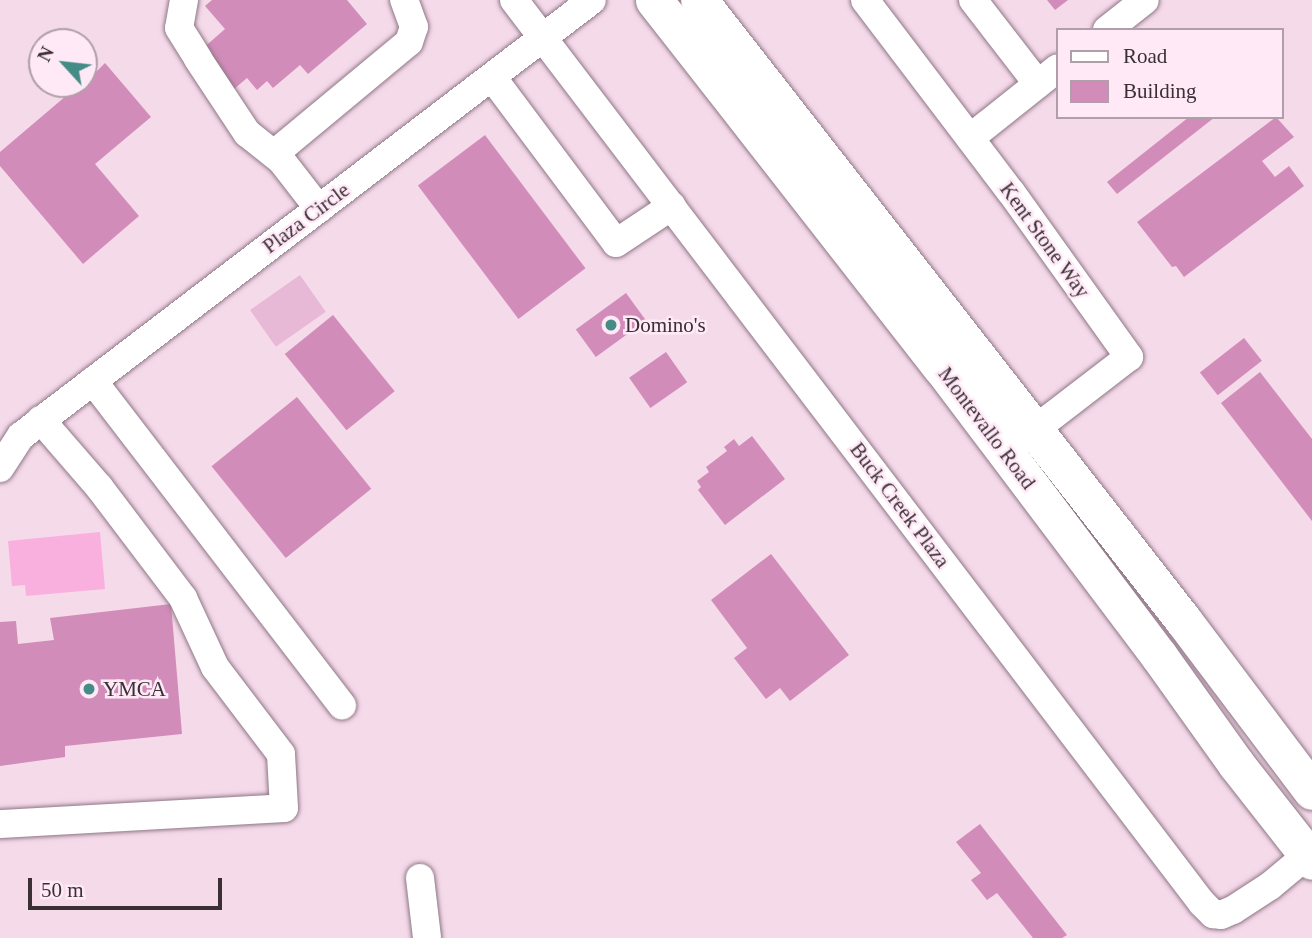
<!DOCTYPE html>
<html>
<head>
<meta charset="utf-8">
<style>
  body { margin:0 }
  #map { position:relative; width:1312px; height:938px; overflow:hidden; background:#f5daea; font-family:Georgia,serif }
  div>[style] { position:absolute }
  .green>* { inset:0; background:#e8b9d6; transform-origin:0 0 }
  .water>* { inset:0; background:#f9b0df }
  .building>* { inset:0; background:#d28cb9; transform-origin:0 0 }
  .roads { filter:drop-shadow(0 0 2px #8f7786) drop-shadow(0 0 2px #8f7786) }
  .minor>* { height:28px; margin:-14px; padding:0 14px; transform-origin:14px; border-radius:14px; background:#fff }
  .major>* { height:37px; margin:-18.5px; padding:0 18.5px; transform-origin:18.5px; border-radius:18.5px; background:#fff }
  .dots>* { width:19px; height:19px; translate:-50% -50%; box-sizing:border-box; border:4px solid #ffe9f6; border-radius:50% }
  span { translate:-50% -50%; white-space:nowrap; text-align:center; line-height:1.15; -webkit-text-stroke:5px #ffe9f6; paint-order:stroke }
  .street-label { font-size:21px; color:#392f35 }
  .poi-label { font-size:21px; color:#392f35 }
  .left { translate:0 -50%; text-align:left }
  .legend { position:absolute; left:1056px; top:28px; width:228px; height:91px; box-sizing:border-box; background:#ffe9f6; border:2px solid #b09fa9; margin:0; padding:9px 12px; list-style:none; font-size:21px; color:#392f35 }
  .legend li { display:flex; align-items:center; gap:14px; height:35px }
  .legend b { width:35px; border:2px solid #b09fa9 }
  .north { position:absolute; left:28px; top:28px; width:70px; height:70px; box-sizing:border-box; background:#ffe9f6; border:2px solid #b09fa9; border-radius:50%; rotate:297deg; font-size:19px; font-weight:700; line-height:28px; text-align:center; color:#392f35 }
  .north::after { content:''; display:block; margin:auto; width:24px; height:32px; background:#458c89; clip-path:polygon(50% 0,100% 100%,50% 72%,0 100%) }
  .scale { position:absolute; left:28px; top:878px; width:194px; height:32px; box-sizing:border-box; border:4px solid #392f35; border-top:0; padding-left:9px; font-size:21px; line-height:24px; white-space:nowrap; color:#392f35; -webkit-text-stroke:5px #ffe9f6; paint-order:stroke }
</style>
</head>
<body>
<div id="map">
  <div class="green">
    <div style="left:300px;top:275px;width:45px;height:61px;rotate:55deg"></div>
  </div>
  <div class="water">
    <div style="clip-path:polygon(100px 532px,105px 589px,26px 596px,25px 585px,12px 586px,8px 541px)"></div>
  </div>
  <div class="building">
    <div style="clip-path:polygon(212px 0,347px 0,367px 24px,308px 74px,300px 65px,273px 88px,267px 81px,257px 90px,247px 78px,234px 89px,201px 50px,225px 29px,205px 6px)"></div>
    <div style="clip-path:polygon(1047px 0,1068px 0,1055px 10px)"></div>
    <div style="clip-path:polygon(105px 63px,151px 117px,95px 164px,139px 216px,83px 264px,0 166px,0 152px,80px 84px,84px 84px)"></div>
    <div style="clip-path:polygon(1189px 117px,1215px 117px,1117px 194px,1107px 182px)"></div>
    <div style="clip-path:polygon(1276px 117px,1294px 137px,1262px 161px,1275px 177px,1289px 166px,1304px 186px,1184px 277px,1176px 266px,1172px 267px,1137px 222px)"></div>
    <div style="left:485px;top:135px;width:167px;height:84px;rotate:53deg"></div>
    <div style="left:626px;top:293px;width:34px;height:62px;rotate:54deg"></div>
    <div style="left:333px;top:315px;width:98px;height:62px;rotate:51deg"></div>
    <div style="left:1244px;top:338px;width:29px;height:56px;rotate:52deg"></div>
    <div style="left:666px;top:352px;width:37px;height:45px;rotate:55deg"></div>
    <div style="clip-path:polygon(1260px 372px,1312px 439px,1312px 521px,1221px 403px)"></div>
    <div style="left:297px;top:397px;width:118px;height:110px;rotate:51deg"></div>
    <div style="clip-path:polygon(752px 436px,785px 479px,725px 525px,698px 490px,701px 487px,697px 481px,709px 472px,706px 467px,727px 451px,724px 447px,734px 439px,739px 446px)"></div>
    <div style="clip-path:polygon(771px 554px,849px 655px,790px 701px,780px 688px,766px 699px,734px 658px,747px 648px,711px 600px)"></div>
    <div style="clip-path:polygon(171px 604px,182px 734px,65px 746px,65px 757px,0 766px,0 622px,16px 621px,18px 644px,54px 640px,50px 618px)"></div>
    <div style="clip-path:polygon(980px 824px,1067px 935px,1062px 938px,1033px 938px,997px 893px,987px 900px,971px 880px,981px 873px,956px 842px)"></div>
  </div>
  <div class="roads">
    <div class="minor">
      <div style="left:184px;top:0;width:28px;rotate:100deg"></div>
      <div style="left:179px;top:28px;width:36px;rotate:58deg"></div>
      <div style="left:198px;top:59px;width:89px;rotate:56.5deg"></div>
      <div style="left:247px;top:133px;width:43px;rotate:38.5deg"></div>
      <div style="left:281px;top:160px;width:62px;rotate:52.2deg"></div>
      <div style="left:514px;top:0;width:1135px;rotate:52.7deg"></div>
      <div style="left:1202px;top:903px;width:16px;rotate:45deg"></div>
      <div style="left:1213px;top:914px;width:8px;rotate:7deg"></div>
      <div style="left:1221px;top:915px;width:13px;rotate:-23deg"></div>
      <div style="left:1233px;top:910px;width:44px;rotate:-33deg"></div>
      <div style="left:1270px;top:886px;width:55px;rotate:-39.8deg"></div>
      <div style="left:865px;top:0;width:241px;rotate:52.8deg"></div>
      <div style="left:1011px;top:192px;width:203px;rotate:54.4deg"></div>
      <div style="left:1129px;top:357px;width:138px;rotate:142.4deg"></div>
      <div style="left:973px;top:0;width:106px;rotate:52.3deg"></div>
      <div style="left:1107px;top:30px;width:48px;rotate:-38.3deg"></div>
      <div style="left:492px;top:77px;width:207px;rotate:53.2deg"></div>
      <div style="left:616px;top:243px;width:67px;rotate:-33.5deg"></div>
      <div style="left:970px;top:138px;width:112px;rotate:-38.5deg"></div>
      <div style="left:274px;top:154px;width:175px;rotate:-39.7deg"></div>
      <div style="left:409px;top:42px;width:16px;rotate:-72deg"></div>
      <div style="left:414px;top:27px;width:29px;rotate:-110deg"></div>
      <div style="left:93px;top:381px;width:409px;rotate:52.5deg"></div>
      <div style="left:0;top:468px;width:38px;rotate:-57deg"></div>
      <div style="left:21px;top:436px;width:718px;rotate:-37.36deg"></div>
      <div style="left:0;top:824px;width:284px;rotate:-3.2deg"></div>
      <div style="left:284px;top:808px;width:54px;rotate:-93.2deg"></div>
      <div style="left:281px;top:754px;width:109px;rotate:-127.2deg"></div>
      <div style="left:215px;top:667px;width:76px;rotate:-114.9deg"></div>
      <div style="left:183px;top:598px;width:139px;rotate:-127.1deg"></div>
      <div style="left:99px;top:487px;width:89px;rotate:-130.9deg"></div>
      <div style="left:420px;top:878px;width:60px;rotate:83.3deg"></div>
    </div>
    <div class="major">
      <div style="left:654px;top:0;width:467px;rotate:52deg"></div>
      <div style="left:942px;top:368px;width:361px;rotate:53deg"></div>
      <div style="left:1159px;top:656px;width:133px;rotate:54.5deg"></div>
      <div style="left:1236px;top:764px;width:123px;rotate:51.9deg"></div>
      <div style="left:699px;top:0;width:787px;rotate:52.02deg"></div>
      <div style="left:1183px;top:620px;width:214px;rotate:53deg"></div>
    </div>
  </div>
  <div class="dots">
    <div style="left:611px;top:325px;background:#458c89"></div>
    <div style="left:89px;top:689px;background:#458c89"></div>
  </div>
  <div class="street-label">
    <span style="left:306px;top:218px;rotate:-37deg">Plaza Circle</span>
    <span style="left:1045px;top:240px;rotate:54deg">Kent Stone Way</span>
    <span style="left:987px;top:428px;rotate:53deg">Montevallo Road</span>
    <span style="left:900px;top:505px;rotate:53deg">Buck Creek Plaza</span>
  </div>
  <div class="poi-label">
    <span class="left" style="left:625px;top:325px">Domino's</span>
    <span class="left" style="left:103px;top:689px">YMCA</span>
  </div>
  <ul class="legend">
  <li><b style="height:9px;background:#fff"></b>Road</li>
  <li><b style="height:19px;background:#d28cb9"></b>Building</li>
  </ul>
  <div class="north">N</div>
  <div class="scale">50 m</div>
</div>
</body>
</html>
